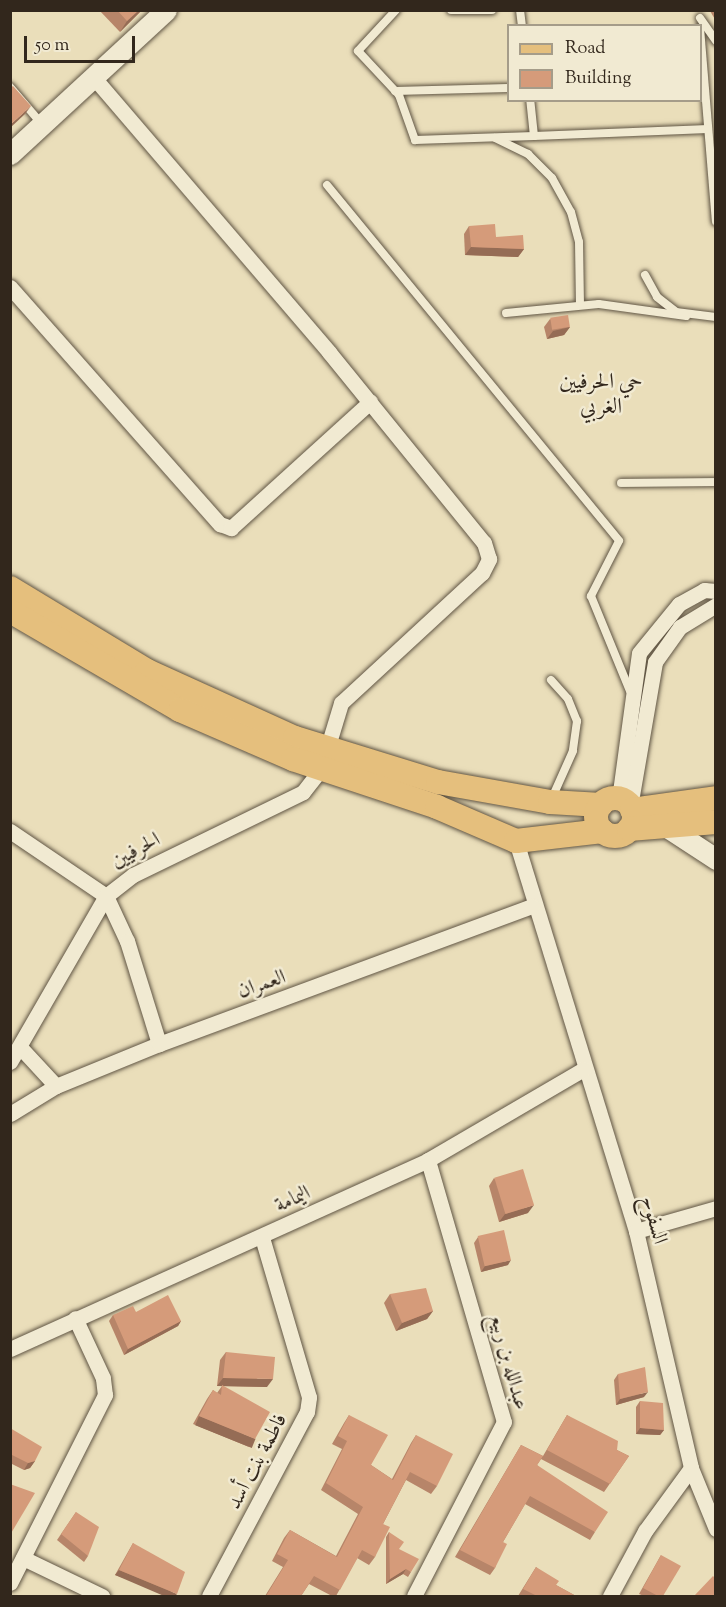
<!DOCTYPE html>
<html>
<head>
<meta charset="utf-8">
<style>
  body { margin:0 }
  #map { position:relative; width:726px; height:1607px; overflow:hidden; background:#eadeba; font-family:"Sorts Mill Goudy",Amiri,serif }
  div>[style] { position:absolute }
  .roads { filter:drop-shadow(0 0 2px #605544) drop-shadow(0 0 2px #605544) }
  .lane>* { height:8px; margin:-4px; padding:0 4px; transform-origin:4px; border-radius:4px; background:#f1ead2 }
  .street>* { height:15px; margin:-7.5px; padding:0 7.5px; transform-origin:7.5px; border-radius:7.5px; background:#f1ead2 }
  .secondary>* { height:21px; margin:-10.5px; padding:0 10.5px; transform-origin:10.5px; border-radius:10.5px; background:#f1ead2 }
  .primary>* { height:24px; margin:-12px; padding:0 12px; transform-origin:12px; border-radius:12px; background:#e5bf7d }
  .primary>.ring { margin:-12px; padding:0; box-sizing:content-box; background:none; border:24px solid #e5bf7d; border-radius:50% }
  .wall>* { inset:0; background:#b78569 }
  .shaded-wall>* { inset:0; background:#956c55; transform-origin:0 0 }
  .building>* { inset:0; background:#d59b7a; transform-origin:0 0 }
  span { translate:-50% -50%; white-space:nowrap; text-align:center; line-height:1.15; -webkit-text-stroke:5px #f1ead2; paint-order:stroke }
  .street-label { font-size:21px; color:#32271c }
  .neighbourhood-label { font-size:22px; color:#32271c }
  .frame { position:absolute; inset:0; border:12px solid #32271c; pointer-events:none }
  .legend { position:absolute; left:507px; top:24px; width:195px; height:78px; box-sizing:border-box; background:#f1ead2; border:2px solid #a59c89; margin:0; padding:8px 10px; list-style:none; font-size:18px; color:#32271c }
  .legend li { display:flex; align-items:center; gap:12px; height:30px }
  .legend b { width:30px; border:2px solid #a59c89 }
  .scale { position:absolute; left:24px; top:36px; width:111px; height:27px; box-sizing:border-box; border:3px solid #32271c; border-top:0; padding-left:8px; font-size:18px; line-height:21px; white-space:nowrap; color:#32271c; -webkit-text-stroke:4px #f1ead2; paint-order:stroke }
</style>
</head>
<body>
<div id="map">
  <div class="roads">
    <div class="lane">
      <div style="left:396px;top:10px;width:56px;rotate:132.8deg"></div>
      <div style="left:358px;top:51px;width:60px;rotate:47deg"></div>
      <div style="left:399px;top:95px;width:48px;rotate:70.4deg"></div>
      <div style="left:415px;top:140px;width:119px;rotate:-1.9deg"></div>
      <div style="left:534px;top:136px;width:36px;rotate:-96deg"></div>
      <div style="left:451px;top:10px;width:41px"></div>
      <div style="left:520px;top:10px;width:16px;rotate:83deg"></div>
      <div style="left:700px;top:18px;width:28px;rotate:55deg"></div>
      <div style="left:700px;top:28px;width:194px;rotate:85.3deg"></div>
      <div style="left:10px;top:87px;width:46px;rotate:49.4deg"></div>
      <div style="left:395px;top:91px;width:113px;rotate:-1.5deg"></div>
      <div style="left:534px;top:136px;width:174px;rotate:-2.3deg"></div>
      <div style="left:495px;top:138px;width:37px;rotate:26deg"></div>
      <div style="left:528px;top:154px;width:34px;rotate:45deg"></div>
      <div style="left:552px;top:178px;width:39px;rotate:61deg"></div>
      <div style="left:571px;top:212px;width:31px;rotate:75deg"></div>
      <div style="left:579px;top:242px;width:63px;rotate:89.1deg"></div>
      <div style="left:327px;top:185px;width:460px;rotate:50.6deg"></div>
      <div style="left:619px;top:541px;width:62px;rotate:117deg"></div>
      <div style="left:591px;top:596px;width:103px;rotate:67.7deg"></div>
      <div style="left:645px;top:275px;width:25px;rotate:61deg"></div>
      <div style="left:657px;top:297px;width:24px;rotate:38deg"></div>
      <div style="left:676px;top:312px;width:40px;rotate:7.1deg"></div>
      <div style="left:506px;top:313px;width:93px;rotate:-5.5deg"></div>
      <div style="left:599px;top:304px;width:88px;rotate:7.9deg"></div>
      <div style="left:621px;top:483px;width:95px;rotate:-0.6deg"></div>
      <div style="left:551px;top:680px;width:25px;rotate:48deg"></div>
      <div style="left:568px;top:699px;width:24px;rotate:68deg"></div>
      <div style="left:577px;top:721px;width:30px;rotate:98deg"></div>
      <div style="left:573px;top:751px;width:51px;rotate:114.1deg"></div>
    </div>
    <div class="street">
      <div style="left:10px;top:287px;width:317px;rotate:48.5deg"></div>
      <div style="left:220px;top:524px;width:12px;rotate:20deg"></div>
      <div style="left:231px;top:528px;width:188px;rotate:-42.2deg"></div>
      <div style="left:619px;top:799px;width:147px;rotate:-82.2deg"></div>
      <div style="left:639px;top:653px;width:63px;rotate:-50.8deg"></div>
      <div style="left:679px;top:604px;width:29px;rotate:-29deg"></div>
      <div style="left:704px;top:590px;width:12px;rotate:5deg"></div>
      <div style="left:630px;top:807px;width:147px;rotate:-80.2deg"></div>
      <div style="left:655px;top:662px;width:43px;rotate:-54.5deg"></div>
      <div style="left:680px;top:627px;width:42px;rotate:-31.4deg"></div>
      <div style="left:10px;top:831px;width:116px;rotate:34.1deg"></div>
      <div style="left:106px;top:896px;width:50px;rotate:65deg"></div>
      <div style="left:127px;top:941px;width:108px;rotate:72.7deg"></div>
      <div style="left:516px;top:841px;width:408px;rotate:72.9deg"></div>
      <div style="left:636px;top:1231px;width:243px;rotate:76.9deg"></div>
      <div style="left:691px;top:1468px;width:78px;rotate:126.1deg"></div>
      <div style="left:645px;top:1531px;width:74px;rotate:118.3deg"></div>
      <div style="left:20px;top:1047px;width:53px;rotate:47.3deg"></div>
      <div style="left:10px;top:1062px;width:192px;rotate:-60deg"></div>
      <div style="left:106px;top:896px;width:34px;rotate:-38deg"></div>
      <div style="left:133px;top:875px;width:189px;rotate:-26deg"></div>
      <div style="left:303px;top:792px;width:29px;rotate:-52deg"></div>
      <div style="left:321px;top:769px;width:69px;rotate:-73.1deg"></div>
      <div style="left:341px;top:703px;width:192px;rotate:-42.7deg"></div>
      <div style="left:482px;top:573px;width:16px;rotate:-63deg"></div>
      <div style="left:489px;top:559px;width:17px;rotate:-107deg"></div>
      <div style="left:484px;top:543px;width:246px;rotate:-129.1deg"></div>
      <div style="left:329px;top:352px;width:361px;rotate:-130.6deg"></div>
      <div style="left:10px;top:1114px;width:54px;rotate:-31.3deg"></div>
      <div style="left:56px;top:1086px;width:111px;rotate:-22.2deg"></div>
      <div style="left:159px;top:1044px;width:398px;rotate:-20.3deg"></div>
      <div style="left:636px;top:1231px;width:83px;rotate:-16deg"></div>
      <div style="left:10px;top:1349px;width:459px;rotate:-24.3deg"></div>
      <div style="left:428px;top:1160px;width:181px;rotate:-30.3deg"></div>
      <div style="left:691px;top:1468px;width:66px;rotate:67.7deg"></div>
      <div style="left:23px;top:1558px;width:88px;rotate:25.7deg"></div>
      <div style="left:10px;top:1583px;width:211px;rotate:-63.2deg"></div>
      <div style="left:105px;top:1395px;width:17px;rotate:-97deg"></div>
      <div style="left:103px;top:1378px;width:66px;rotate:-115deg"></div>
      <div style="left:209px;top:1596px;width:208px;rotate:-62deg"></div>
      <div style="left:307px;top:1412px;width:15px;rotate:-82deg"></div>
      <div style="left:309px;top:1397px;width:167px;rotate:-106.4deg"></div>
      <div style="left:414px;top:1596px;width:196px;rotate:-62.7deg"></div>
      <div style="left:504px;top:1422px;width:273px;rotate:-106.2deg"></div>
    </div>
    <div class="secondary">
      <div style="left:10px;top:154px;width:212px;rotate:-42.7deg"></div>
      <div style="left:667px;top:827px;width:59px;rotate:33.1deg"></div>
    </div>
    <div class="primary">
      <div style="left:10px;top:588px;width:160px;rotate:31.2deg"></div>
      <div style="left:147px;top:671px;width:162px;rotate:24.4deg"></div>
      <div style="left:295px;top:738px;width:150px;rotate:17.1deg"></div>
      <div style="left:438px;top:782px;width:114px;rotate:10.1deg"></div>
      <div style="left:550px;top:802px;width:51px;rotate:3.4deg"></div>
      <div style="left:10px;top:611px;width:197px;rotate:30.2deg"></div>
      <div style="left:180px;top:710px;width:123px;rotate:23.4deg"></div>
      <div style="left:293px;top:759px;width:152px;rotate:18.4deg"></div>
      <div style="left:437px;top:807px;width:86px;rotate:23.3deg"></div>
      <div style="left:516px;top:841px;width:87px;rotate:-6.6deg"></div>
      <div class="ring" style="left:596px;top:798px;width:14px;height:14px"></div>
      <div style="left:632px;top:810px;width:85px;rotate:-8.1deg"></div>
      <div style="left:629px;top:829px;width:87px;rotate:-4.6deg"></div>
    </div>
  </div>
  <div class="wall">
    <div style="clip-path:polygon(99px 10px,142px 10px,120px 32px)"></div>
    <div style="clip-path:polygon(711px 10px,716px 10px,716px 21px,710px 11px)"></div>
    <div style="clip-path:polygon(469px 226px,496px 237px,524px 249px,518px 257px,465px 255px,464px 234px)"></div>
    <div style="clip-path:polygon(550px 319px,570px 327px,564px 335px,547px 339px,544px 327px)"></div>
    <div style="clip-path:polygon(494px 1178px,528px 1213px,499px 1222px,489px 1186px)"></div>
    <div style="clip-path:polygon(478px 1237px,508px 1265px,481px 1272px,474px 1243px)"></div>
    <div style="clip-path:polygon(390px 1294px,433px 1311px,427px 1319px,396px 1331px,384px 1303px)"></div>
    <div style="clip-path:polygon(136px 1312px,181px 1321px,178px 1326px,124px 1355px,109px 1321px,113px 1315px)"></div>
    <div style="clip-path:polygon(226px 1352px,267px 1387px,223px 1386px,249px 1447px,193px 1424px,207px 1399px,213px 1390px,217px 1393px,222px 1386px,217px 1386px,220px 1360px)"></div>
    <div style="clip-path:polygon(618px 1374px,644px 1397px,616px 1405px,614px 1380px)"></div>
    <div style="clip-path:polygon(640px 1401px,664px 1430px,660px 1435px,636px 1434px,636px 1407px)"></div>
    <div style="clip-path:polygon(349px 1415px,371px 1465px,392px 1479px,411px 1443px,416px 1435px,437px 1486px,431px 1494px,406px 1480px,383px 1524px,375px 1557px,369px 1565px,357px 1558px,336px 1596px,332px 1596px,309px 1584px,301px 1596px,265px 1596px,283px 1567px,272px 1561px,284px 1538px,290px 1530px,336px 1556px,358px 1514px,321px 1490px,342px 1449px,332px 1444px,344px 1423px)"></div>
    <div style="clip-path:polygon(567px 1415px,617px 1450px,629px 1456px,604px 1492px,541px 1459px,537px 1465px,595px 1532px,590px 1540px,525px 1504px,503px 1542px,495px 1568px,490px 1575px,455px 1557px,521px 1445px,543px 1456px)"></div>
    <div style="clip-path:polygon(10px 1428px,35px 1461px,30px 1468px,24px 1470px,10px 1463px)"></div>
    <div style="clip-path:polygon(76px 1512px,88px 1556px,84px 1562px,57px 1540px)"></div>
    <div style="clip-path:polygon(389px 1532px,411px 1572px,408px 1577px,403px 1574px,386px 1584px,386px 1537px)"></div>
    <div style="clip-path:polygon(133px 1543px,175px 1596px,115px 1575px)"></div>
    <div style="clip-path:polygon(661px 1555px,663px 1596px,644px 1596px,639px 1594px)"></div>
    <div style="clip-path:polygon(536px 1567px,556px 1585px,576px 1596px,518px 1596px)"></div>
  </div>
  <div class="shaded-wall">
    <div style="clip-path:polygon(139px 10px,142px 10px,120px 32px,127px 21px)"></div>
    <div style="clip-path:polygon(31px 106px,25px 114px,10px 128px,10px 125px)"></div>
    <div style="clip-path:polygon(471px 247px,524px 249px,518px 257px,465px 255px)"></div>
    <div style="clip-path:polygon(570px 327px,564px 335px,547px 339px,553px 331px)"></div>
    <div style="clip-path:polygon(534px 1205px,528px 1213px,499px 1222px,505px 1214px)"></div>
    <div style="clip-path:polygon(511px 1260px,508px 1265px,481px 1272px,485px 1266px)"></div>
    <div style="clip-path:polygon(433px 1311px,427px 1319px,396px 1331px,402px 1323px)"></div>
    <div style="clip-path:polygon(181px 1321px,178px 1326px,124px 1355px,128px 1349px)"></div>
    <div style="clip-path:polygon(223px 1378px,273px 1379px,267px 1387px,217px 1386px)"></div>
    <div style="clip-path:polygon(648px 1392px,644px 1397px,616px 1405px,620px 1399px)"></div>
    <div style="left:199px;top:1416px;width:61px;height:10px;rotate:22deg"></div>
    <div style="clip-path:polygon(640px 1428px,664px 1430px,660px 1435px,636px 1434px)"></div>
    <div style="clip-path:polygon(35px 1461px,30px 1468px,24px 1470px,28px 1463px)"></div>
    <div style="clip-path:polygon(406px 1569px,403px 1574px,386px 1584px,390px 1579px)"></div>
    <div style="clip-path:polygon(119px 1570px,177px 1594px,175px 1596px,164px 1596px,115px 1575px)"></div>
  </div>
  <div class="building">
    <div style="clip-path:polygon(117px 10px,139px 10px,127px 21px)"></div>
    <div style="clip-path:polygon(13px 86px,31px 106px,10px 125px,10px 88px)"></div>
    <div style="clip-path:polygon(495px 224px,496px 237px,523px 235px,524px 249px,471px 247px,469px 226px)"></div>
    <div style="left:568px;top:315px;width:12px;height:18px;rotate:81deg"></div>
    <div style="left:523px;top:1169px;width:38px;height:30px;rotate:73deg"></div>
    <div style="left:504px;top:1230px;width:31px;height:27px;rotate:77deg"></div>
    <div style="clip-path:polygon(426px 1288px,433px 1311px,402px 1323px,390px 1294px)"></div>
    <div style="clip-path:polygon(168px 1295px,181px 1321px,128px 1349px,113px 1315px,133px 1306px,136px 1312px)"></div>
    <div style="clip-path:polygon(226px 1352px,275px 1357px,273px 1379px,223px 1378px)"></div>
    <div style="clip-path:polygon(645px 1367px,648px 1392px,620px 1399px,618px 1374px)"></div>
    <div style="clip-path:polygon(222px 1385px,270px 1412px,255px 1439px,199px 1416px,213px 1390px,221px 1395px)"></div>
    <div style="clip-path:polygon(640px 1401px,663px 1403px,664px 1430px,640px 1428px)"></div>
    <div style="clip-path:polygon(349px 1415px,388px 1435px,371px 1465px,393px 1480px,416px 1435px,453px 1454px,437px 1486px,410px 1472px,383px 1524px,390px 1527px,375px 1557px,362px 1550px,340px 1590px,314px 1576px,301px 1596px,266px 1596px,288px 1560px,277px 1554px,290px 1530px,337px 1557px,363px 1507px,326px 1483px,347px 1441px,338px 1436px)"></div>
    <div style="clip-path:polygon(567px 1415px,618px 1441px,617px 1450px,629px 1456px,610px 1484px,547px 1450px)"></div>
    <div style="clip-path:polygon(10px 1428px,42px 1447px,35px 1461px,28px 1463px,10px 1454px)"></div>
    <div style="clip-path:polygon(521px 1445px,543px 1456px,537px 1465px,608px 1512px,595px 1532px,530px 1496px,503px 1542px,507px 1544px,495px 1568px,460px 1550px)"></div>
    <div style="clip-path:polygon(10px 1484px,35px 1493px,10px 1535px)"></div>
    <div style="clip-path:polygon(76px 1512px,99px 1527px,88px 1556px,61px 1534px)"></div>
    <div style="clip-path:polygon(389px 1532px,404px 1542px,399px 1549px,419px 1559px,411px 1572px,406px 1569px,390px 1579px)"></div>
    <div style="clip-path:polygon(133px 1543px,185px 1572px,177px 1594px,119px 1570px)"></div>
    <div style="clip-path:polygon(661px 1555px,681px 1566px,663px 1596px,658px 1596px,643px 1588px)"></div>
    <div style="clip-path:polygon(536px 1567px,559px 1581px,556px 1585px,576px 1596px,537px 1596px,523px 1589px)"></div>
    <div style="clip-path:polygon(713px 1576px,716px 1579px,716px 1596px,697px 1596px,695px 1595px)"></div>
  </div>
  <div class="street-label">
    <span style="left:136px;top:851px;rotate:-28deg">الحرفيين</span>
    <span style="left:262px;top:985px;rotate:-19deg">العمران</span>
    <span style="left:293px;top:1200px;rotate:-25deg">اليمامة</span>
    <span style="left:653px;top:1220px;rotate:74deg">السفوح</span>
    <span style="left:508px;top:1362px;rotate:75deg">عبدالله بن ربيع</span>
    <span style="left:258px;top:1462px;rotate:-62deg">فاطمة بنت أسد</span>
  </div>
  <div class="neighbourhood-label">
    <span style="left:601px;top:396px">حي الحرفيين<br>الغربي</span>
  </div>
  <div class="frame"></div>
  <ul class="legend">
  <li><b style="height:8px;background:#e5bf7d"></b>Road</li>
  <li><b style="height:16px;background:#d59b7a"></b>Building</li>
  </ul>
  <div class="scale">50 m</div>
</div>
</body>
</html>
